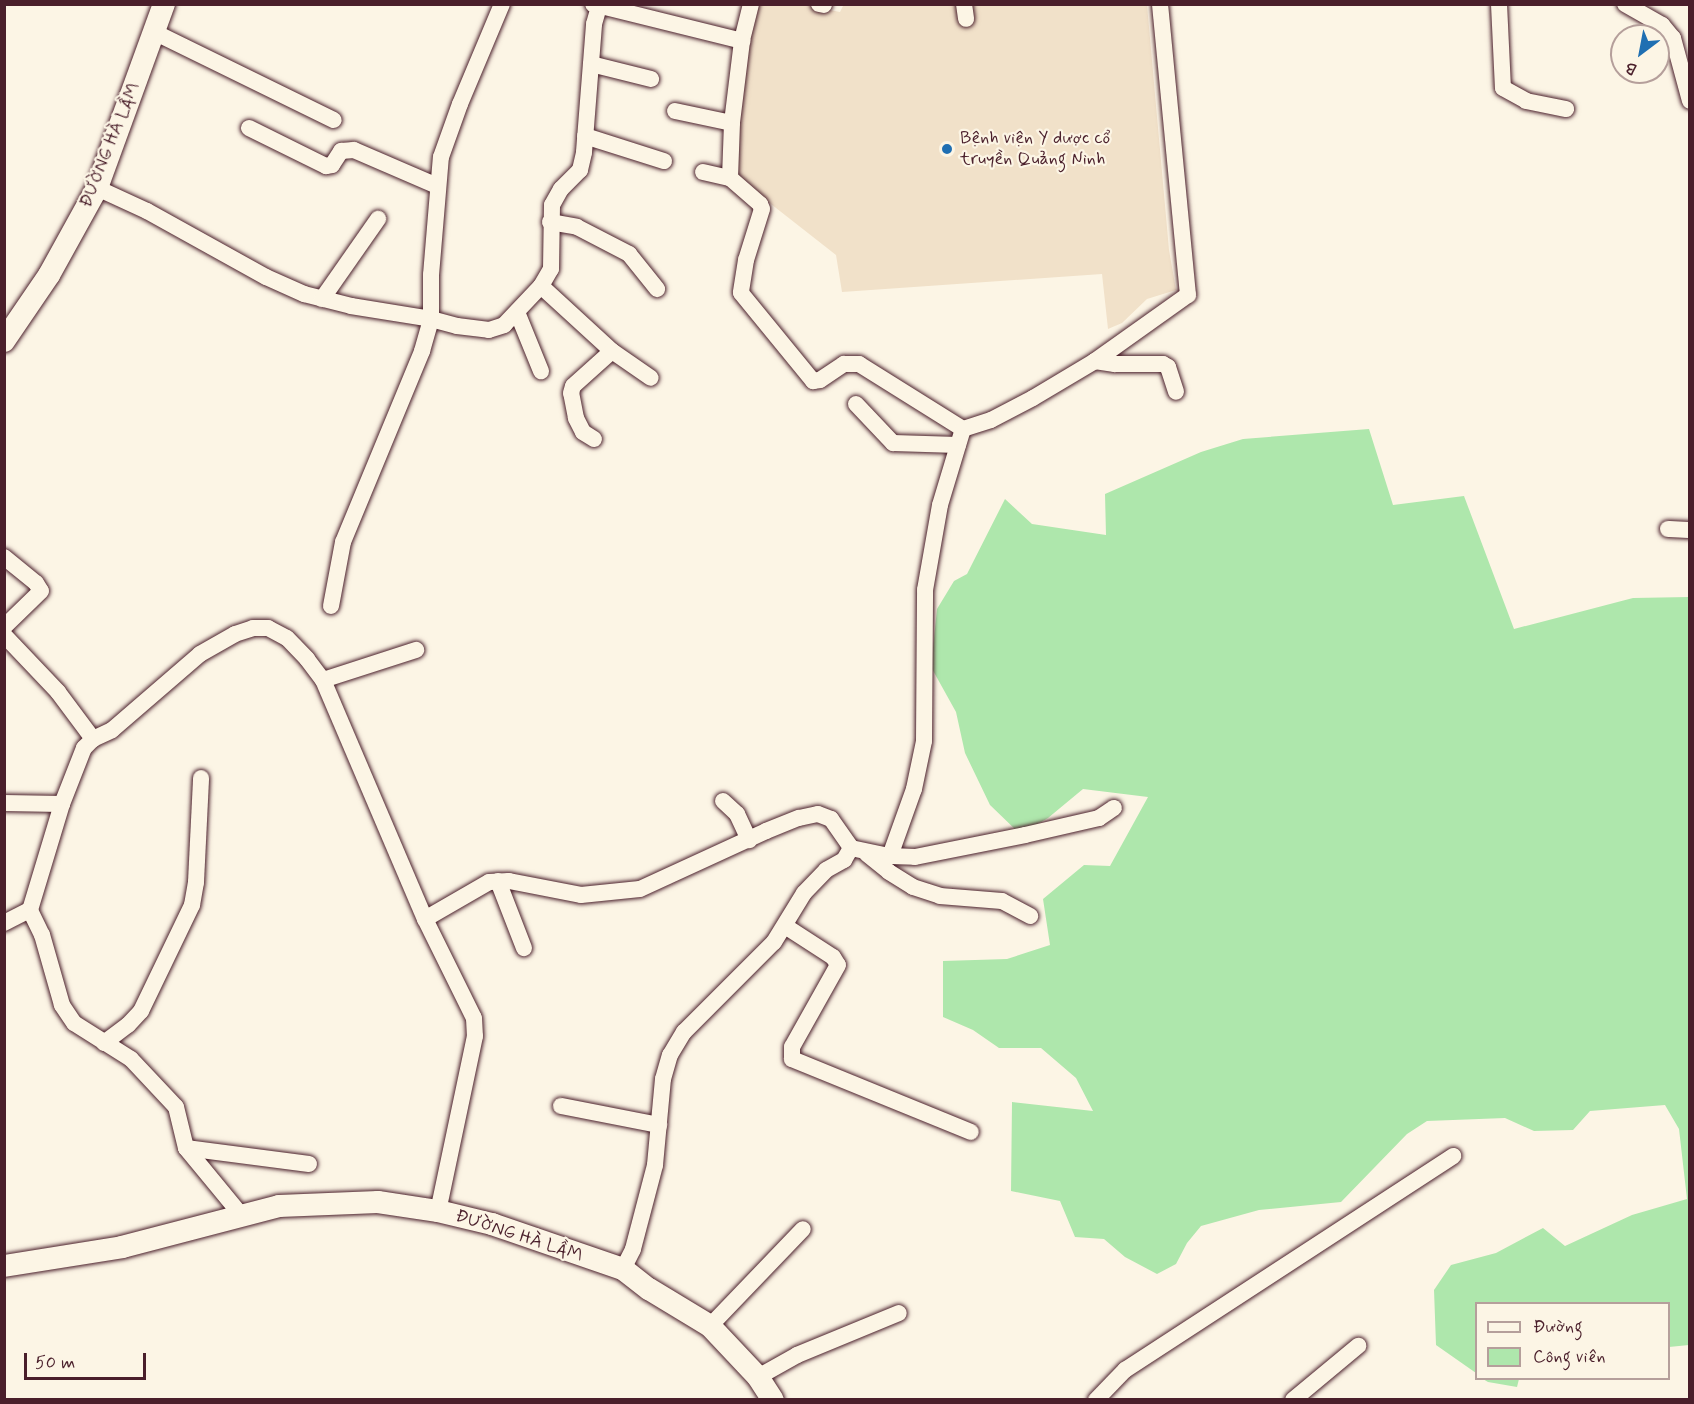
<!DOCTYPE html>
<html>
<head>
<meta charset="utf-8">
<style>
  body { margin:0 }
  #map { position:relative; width:1694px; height:1404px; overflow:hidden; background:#fcf5e5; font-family:Mynerve,sans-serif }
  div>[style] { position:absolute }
  .built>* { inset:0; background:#f1e1c9 }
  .green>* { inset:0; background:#aee7ac }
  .roads { filter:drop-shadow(0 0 2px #4a1f2b) drop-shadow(0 0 2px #4a1f2b) }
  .minor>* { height:16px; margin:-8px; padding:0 8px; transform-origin:8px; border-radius:8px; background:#fcf5e5 }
  .secondary>* { height:22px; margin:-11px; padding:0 11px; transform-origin:11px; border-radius:11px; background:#fcf5e5 }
  .dots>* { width:16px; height:16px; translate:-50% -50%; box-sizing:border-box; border:3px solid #fcf5e5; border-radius:50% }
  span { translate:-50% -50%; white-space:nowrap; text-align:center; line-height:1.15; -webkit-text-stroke:4.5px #fcf5e5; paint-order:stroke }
  .poi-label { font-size:18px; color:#4a1f2b }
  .left { translate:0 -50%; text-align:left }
  .street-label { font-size:18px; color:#4a1f2b }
  .frame { position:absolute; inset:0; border:6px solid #4a1f2b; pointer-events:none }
  .legend { position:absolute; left:1475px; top:1302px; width:195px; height:78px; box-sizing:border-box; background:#fcf5e5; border:2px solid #b59f9b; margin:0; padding:8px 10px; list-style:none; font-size:18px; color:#4a1f2b }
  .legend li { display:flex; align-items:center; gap:12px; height:30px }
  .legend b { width:30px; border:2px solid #b59f9b }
  .north { position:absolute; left:1610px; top:24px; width:60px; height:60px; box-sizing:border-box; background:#fcf5e5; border:2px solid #b59f9b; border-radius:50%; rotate:212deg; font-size:16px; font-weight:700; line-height:24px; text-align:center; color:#4a1f2b }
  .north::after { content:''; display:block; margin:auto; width:21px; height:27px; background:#1f6fb2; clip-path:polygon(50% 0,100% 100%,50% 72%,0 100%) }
  .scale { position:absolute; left:24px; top:1353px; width:122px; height:27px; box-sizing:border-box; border:3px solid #4a1f2b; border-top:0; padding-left:8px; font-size:18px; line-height:21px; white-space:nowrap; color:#4a1f2b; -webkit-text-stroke:4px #fcf5e5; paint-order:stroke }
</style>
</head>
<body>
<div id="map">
  <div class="built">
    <div style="clip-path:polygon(844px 4px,1147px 5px,1169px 250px,1176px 290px,1147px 299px,1122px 323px,1108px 329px,1102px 274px,842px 292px,836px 255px,734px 175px,736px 124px,755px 5px,804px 5px,840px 12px)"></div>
  </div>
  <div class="green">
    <div style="clip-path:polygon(1369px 429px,1393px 505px,1464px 496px,1514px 629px,1633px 598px,1689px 597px,1689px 1345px,1669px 1347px,1668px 1304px,1476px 1304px,1476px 1373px,1436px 1345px,1434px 1290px,1451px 1265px,1496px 1253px,1543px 1228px,1565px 1246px,1632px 1215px,1687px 1199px,1679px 1129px,1665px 1105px,1590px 1111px,1573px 1130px,1534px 1131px,1505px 1118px,1427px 1121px,1407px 1134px,1341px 1202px,1259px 1210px,1201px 1226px,1187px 1243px,1176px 1264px,1157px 1274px,1125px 1257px,1104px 1239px,1075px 1237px,1060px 1201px,1011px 1191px,1012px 1102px,1093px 1111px,1076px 1078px,1041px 1048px,999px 1048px,973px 1030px,943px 1017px,943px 961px,1007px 959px,1050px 945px,1043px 899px,1084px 865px,1110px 866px,1148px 797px,1083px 789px,1048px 818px,1020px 834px,990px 805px,965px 753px,956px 712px,931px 667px,937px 609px,954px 581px,967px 574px,1005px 499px,1032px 524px,1106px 535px,1105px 494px,1201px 452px,1243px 439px)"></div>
    <div style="clip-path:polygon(1483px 1379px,1519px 1379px,1517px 1387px,1488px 1382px)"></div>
  </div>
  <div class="roads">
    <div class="minor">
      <div style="left:593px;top:4px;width:154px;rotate:13.9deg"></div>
      <div style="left:751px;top:4px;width:38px;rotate:104deg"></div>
      <div style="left:742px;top:41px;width:83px;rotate:97deg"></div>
      <div style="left:732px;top:123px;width:55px;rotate:92.1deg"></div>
      <div style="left:730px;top:178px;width:40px;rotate:41deg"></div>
      <div style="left:760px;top:204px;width:5px;rotate:68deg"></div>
      <div style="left:762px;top:209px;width:53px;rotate:107.4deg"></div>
      <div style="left:746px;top:260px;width:33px;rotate:99deg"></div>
      <div style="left:741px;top:293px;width:114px;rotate:50.7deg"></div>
      <div style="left:813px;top:381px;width:7px;rotate:-8deg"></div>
      <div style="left:820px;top:380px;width:29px;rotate:-34deg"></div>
      <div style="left:844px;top:364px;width:15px"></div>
      <div style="left:859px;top:364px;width:123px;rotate:32deg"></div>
      <div style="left:819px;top:4px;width:5px;rotate:11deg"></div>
      <div style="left:964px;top:4px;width:15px;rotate:82deg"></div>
      <div style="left:1499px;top:4px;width:84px;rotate:87.3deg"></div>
      <div style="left:1503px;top:88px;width:26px;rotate:29deg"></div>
      <div style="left:1526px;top:101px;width:41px;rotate:11.3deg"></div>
      <div style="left:1625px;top:4px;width:43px;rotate:29.6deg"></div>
      <div style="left:1662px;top:25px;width:17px;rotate:50deg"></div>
      <div style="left:1673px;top:38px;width:65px;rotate:74.9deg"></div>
      <div style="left:154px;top:32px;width:200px;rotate:26.1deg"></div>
      <div style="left:591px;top:64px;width:62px;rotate:14deg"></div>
      <div style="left:675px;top:111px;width:58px;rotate:11.9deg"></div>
      <div style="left:249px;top:128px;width:86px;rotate:26.3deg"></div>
      <div style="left:326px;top:166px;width:6px;rotate:-9deg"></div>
      <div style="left:332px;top:165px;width:17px;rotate:-57deg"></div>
      <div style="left:341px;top:151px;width:13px;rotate:-4deg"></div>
      <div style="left:354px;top:150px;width:90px;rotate:23.4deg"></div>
      <div style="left:585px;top:136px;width:83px;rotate:17.6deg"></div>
      <div style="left:703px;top:172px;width:28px;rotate:13deg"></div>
      <div style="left:97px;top:188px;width:55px;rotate:24.7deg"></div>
      <div style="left:147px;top:211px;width:136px;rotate:29deg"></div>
      <div style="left:266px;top:277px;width:42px;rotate:24.1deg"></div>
      <div style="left:304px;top:294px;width:49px;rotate:14.3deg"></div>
      <div style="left:351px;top:306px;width:81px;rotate:9.2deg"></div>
      <div style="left:431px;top:319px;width:27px;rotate:15deg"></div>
      <div style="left:457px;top:326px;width:32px;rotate:7deg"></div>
      <div style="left:489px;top:330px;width:16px;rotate:-18deg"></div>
      <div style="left:504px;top:325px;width:54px;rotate:-46.5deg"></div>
      <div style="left:541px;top:286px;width:96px;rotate:42.5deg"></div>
      <div style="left:612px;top:351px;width:47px;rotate:34.7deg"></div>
      <div style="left:550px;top:222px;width:27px;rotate:10deg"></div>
      <div style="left:577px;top:227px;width:59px;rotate:27.4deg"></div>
      <div style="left:629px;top:254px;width:45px;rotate:51.3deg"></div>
      <div style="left:541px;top:286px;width:20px;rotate:-60deg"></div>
      <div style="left:551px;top:269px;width:64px;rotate:-89.1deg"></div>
      <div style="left:552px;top:205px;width:18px;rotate:-61deg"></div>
      <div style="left:561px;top:189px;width:27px;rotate:-45deg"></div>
      <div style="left:580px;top:170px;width:18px;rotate:-77deg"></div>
      <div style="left:584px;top:152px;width:128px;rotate:-85.5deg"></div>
      <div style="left:594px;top:24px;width:19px;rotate:-74deg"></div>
      <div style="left:322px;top:299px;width:98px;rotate:-55deg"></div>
      <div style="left:517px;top:312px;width:64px;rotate:67.9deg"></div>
      <div style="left:1095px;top:361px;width:20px;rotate:9deg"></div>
      <div style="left:1115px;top:364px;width:48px"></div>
      <div style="left:1163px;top:364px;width:6px;rotate:31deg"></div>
      <div style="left:1168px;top:367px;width:26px;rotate:72deg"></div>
      <div style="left:856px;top:404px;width:54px;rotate:46.5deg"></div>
      <div style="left:893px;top:443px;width:65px;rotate:1.8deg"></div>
      <div style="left:594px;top:439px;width:13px;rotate:-148deg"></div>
      <div style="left:583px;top:432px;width:16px;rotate:-117deg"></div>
      <div style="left:576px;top:418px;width:25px;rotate:-101deg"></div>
      <div style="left:571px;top:393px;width:7px;rotate:-74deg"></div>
      <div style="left:573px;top:386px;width:52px;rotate:-41.9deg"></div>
      <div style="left:1668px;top:529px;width:22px;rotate:3deg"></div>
      <div style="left:4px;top:557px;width:41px;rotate:39.1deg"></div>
      <div style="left:36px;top:583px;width:9px;rotate:58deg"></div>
      <div style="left:41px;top:591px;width:52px;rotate:135.8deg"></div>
      <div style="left:331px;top:606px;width:65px;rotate:-79.4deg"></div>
      <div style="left:343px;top:542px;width:207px;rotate:-67.5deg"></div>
      <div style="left:422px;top:351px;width:33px;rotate:-74deg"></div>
      <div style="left:431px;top:319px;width:44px;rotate:-90deg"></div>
      <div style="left:431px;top:275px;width:118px;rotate:-85.2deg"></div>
      <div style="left:441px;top:157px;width:56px;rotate:-70.3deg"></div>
      <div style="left:460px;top:104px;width:108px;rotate:-67.2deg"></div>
      <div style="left:4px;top:635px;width:79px;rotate:46.5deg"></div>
      <div style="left:58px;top:692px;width:59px;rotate:53.3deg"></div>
      <div style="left:323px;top:680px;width:98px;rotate:-17.9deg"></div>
      <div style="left:723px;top:801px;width:19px;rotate:43deg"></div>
      <div style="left:737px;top:814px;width:29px;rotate:65deg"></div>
      <div style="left:4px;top:803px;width:58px;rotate:1deg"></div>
      <div style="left:867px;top:854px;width:28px;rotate:39deg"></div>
      <div style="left:889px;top:872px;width:28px;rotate:32deg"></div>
      <div style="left:913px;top:887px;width:28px;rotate:18deg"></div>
      <div style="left:940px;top:896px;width:62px;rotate:4.6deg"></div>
      <div style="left:1002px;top:901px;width:32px;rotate:28deg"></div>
      <div style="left:890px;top:856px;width:25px;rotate:2deg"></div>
      <div style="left:915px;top:857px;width:112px;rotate:-11.3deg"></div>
      <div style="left:1025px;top:835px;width:76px;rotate:-12.9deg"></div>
      <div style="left:1099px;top:818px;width:18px;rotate:-34deg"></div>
      <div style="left:498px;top:881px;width:72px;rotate:68.8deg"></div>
      <div style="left:425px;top:919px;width:74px;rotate:-30deg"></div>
      <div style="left:489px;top:882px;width:20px;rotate:-3deg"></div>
      <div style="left:509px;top:881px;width:73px;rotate:11deg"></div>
      <div style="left:581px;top:895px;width:59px;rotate:-5.8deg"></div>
      <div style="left:640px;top:889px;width:139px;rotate:-24.7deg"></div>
      <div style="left:766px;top:831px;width:35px;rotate:-22deg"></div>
      <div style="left:799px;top:818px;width:19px;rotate:-12deg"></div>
      <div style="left:818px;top:814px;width:14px;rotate:21deg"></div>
      <div style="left:831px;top:819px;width:35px;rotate:55deg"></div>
      <div style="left:4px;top:923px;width:29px;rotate:-27deg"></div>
      <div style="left:785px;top:926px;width:57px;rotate:32.9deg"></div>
      <div style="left:833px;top:957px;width:9px;rotate:58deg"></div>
      <div style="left:838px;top:965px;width:94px;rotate:119.3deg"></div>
      <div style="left:792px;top:1047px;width:12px;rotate:90deg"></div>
      <div style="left:792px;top:1059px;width:193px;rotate:22.2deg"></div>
      <div style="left:104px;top:1043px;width:30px;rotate:-37deg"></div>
      <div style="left:128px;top:1025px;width:19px;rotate:-47deg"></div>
      <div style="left:141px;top:1011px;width:118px;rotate:-64.3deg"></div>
      <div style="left:192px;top:905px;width:23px;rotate:-80deg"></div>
      <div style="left:196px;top:882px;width:104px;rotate:-87.2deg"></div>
      <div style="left:561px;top:1106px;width:100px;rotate:11deg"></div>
      <div style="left:186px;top:1148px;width:124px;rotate:7.4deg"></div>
      <div style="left:242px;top:1216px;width:88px;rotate:-129.5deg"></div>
      <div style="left:186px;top:1148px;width:42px;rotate:-103.7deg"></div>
      <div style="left:176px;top:1107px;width:66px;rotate:-133.2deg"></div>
      <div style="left:131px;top:1059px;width:67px;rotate:-147.7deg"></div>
      <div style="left:74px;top:1023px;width:22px;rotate:-124deg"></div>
      <div style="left:62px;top:1005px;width:73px;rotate:-105.9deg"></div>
      <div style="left:42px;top:935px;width:28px;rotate:-116deg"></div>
      <div style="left:30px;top:910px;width:111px;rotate:-73.2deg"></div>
      <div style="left:62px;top:804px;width:60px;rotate:-68.6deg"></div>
      <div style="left:84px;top:748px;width:13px;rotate:-45deg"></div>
      <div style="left:93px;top:739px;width:21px;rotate:-25deg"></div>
      <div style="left:112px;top:730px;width:116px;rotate:-40.8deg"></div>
      <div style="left:200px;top:654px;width:40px;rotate:-29.7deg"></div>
      <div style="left:235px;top:634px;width:19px;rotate:-18deg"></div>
      <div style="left:253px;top:628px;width:15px"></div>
      <div style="left:268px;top:628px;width:21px;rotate:28deg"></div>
      <div style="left:287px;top:638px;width:29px;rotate:46deg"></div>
      <div style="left:307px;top:659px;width:26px;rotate:53deg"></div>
      <div style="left:323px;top:680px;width:260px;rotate:66.9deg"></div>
      <div style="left:425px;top:919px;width:110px;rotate:63.7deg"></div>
      <div style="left:474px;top:1018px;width:18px;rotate:87deg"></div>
      <div style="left:475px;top:1036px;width:179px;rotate:101.9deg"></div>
      <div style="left:623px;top:1269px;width:22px;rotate:-63deg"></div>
      <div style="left:633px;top:1249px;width:87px;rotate:-75.3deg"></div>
      <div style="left:655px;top:1165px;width:86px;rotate:-84.7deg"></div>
      <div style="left:663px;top:1079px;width:25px;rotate:-74deg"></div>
      <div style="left:670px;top:1055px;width:27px;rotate:-59deg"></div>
      <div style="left:684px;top:1032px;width:127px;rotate:-45deg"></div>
      <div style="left:774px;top:942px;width:57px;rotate:-58.5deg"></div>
      <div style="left:804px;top:893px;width:32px;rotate:-46deg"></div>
      <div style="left:826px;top:870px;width:21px;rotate:-29deg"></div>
      <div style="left:844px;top:860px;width:14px;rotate:-60deg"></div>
      <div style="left:851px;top:848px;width:40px;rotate:12deg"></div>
      <div style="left:890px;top:856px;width:71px;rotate:-70.3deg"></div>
      <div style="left:914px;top:789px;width:49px;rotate:-78.2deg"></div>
      <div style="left:924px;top:741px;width:151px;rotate:-89.6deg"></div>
      <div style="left:925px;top:590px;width:86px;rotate:-80deg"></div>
      <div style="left:940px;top:505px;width:79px;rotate:-73.2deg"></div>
      <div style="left:963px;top:429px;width:29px;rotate:-18deg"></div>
      <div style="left:991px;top:420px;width:47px;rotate:-27.6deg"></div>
      <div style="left:1033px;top:398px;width:72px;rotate:-30.8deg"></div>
      <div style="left:1095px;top:361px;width:114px;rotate:-35.4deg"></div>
      <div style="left:1188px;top:295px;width:292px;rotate:-95.5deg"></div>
      <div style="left:710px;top:1326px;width:134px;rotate:-46.2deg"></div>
      <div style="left:758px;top:1377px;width:45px;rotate:-29.4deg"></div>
      <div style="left:797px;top:1355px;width:110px;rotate:-22.4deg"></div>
      <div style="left:1096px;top:1400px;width:42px;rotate:-46deg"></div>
      <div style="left:1125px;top:1370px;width:392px;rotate:-33.1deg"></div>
      <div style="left:1293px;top:1400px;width:85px;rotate:-39.7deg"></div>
    </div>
    <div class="secondary">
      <div style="left:4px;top:341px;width:80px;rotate:-55.7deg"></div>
      <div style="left:49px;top:275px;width:99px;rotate:-61.1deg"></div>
      <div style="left:97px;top:188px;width:196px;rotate:-70deg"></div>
      <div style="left:4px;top:1266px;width:120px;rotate:-9.1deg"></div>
      <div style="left:122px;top:1247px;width:162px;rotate:-14.6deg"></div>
      <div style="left:279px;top:1206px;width:99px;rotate:-2.3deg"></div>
      <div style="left:378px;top:1202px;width:61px;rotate:8.5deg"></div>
      <div style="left:438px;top:1211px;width:56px;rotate:13.5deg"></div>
      <div style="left:492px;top:1224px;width:139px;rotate:19deg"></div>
      <div style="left:623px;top:1269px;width:33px;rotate:38deg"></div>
      <div style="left:649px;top:1289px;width:71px;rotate:31.2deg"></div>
      <div style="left:710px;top:1326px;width:70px;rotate:46.7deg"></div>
      <div style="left:758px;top:1377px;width:27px;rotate:57deg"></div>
    </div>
  </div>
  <div class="dots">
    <div style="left:947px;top:149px;background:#1f6fb2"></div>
  </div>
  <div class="poi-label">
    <span class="left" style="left:960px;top:149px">Bệnh viện Y dược cổ<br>truyền Quảng Ninh</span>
  </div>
  <div class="street-label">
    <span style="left:110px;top:145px;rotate:-68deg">ĐƯỜNG HÀ LẦM</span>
    <span style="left:519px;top:1236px;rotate:18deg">ĐƯỜNG HÀ LẦM</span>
  </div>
  <div class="frame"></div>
  <ul class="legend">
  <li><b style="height:8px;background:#fcf5e5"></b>Đường</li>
  <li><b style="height:16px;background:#aee7ac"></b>Công viên</li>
  </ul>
  <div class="north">B</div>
  <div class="scale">50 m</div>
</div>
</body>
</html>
